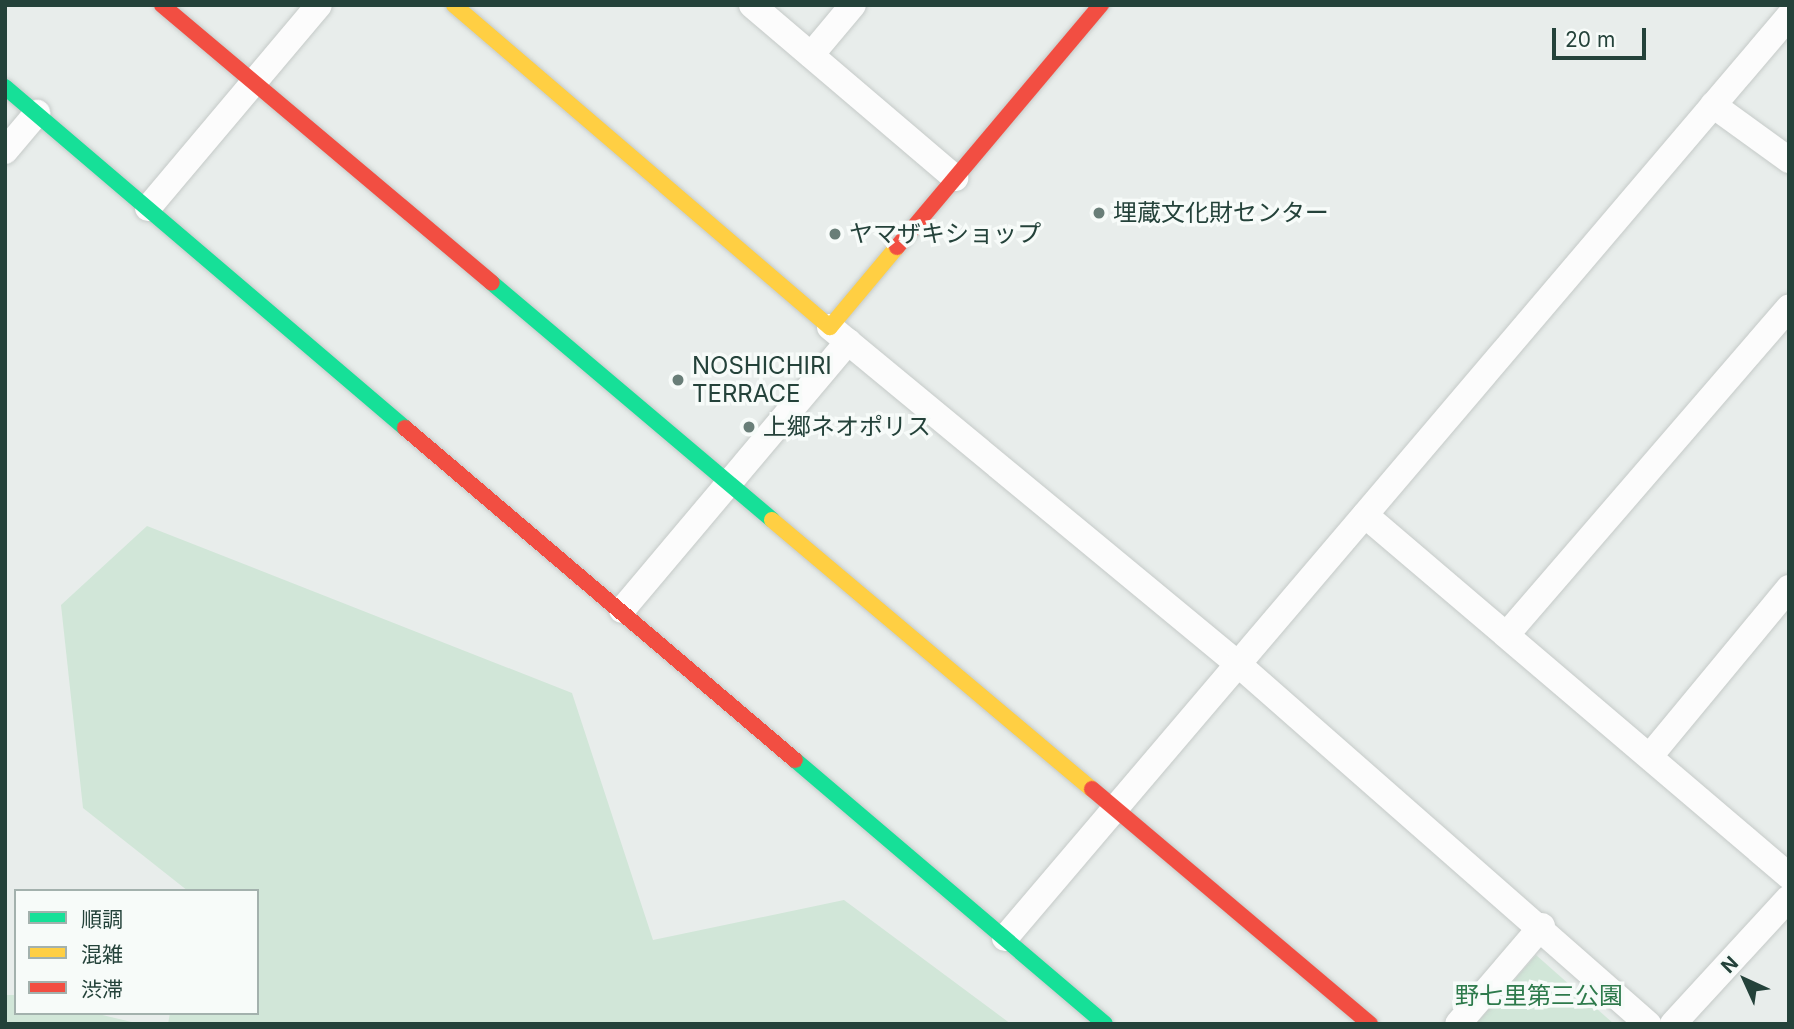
<!DOCTYPE html>
<html>
<head>
<meta charset="utf-8">
<style>
  body { margin:0 }
  #map { position:relative; width:1794px; height:1029px; overflow:hidden; background:#e8edeb; font-family:Inter,"Noto Sans JP",sans-serif }
  div>[style] { position:absolute }
  .green>* { inset:0; background:#d1e6d8 }
  .roads { filter:drop-shadow(0 0 2px #c5cac8) drop-shadow(0 0 2px #c5cac8) }
  .street>* { height:26px; margin:-13px; padding:0 13px; transform-origin:13px; border-radius:13px; background:#fcfcfc }
  .fast>* { height:16px; margin:-8px; padding:0 8px; transform-origin:8px; border-radius:8px; background:#16e098 }
  .slow>* { height:16px; margin:-8px; padding:0 8px; transform-origin:8px; border-radius:8px; background:#ffcf43 }
  .jam>* { height:16px; margin:-8px; padding:0 8px; transform-origin:8px; border-radius:8px; background:#f24e42 }
  .dots>* { width:19px; height:19px; translate:-50% -50%; box-sizing:border-box; border:4px solid #f7fbf9; border-radius:50% }
  span { translate:-50% -50%; white-space:nowrap; text-align:center; line-height:1.15; -webkit-text-stroke:7px #f7fbf9; paint-order:stroke }
  .poi-label { font-size:24px; color:#24423a }
  .left { translate:0 -50%; text-align:left }
  .park-label { font-size:24px; color:#2d7a4b }
  .frame { position:absolute; inset:0; border:7px solid #24423a; pointer-events:none }
  .legend { position:absolute; left:14px; top:889px; width:245px; height:126px; box-sizing:border-box; background:#f7fbf9; border:2px solid #a3b1ad; margin:0; padding:9px 12px; list-style:none; font-size:21px; color:#24423a }
  .legend li { display:flex; align-items:center; gap:14px; height:35px }
  .legend b { width:35px; border:2px solid #a3b1ad }
  .north { position:absolute; left:1710px; top:945px; width:70px; height:70px; -webkit-text-stroke:5px #f7fbf9; paint-order:stroke; rotate:315deg; font-size:19px; font-weight:700; line-height:28px; text-align:center; color:#24423a }
  .north::after { content:''; display:block; margin:auto; width:24px; height:32px; background:#24423a; clip-path:polygon(50% 0,100% 100%,50% 72%,0 100%) }
  .scale { position:absolute; left:1552px; top:28px; width:94px; height:32px; box-sizing:border-box; border:4px solid #24423a; border-top:0; padding-left:9px; font-size:21px; line-height:24px; white-space:nowrap; color:#24423a; -webkit-text-stroke:5px #f7fbf9; paint-order:stroke }
</style>
</head>
<body>
<div id="map">
  <div class="green">
    <div style="clip-path:polygon(147px 526px,572px 693px,653px 940px,844px 900px,1011px 1024px,168px 1024px,170px 1013px,257px 1013px,257px 891px,188px 891px,83px 808px,61px 605px)"></div>
    <div style="clip-path:polygon(1536px 955px,1614px 1024px,1476px 1024px)"></div>
    <div style="clip-path:polygon(5px 995px,16px 995px,16px 1013px,94px 1013px,140px 1024px,5px 1024px)"></div>
  </div>
  <div class="roads">
    <div class="street">
      <div style="left:752px;top:5px;width:267px;rotate:40.4deg"></div>
      <div style="left:811px;top:55px;width:65px;rotate:-50deg"></div>
      <div style="left:1713px;top:105px;width:94px;rotate:35.9deg"></div>
      <div style="left:5px;top:151px;width:50px;rotate:-49.9deg"></div>
      <div style="left:148px;top:208px;width:265px;rotate:-49.9deg"></div>
      <div style="left:830px;top:327px;width:529px;rotate:39.56deg"></div>
      <div style="left:1238px;top:664px;width:546px;rotate:41.28deg"></div>
      <div style="left:1365px;top:515px;width:557px;rotate:40.41deg"></div>
      <div style="left:622px;top:610px;width:351px;rotate:-49.9deg"></div>
      <div style="left:1508px;top:633px;width:430px;rotate:-49.2deg"></div>
      <div style="left:1650px;top:756px;width:218px;rotate:-50.4deg"></div>
      <div style="left:1005px;top:938px;width:1210px;rotate:-49.62deg"></div>
      <div style="left:1458px;top:1024px;width:129px;rotate:-49.4deg"></div>
      <div style="left:1673px;top:1024px;width:171px;rotate:-47.4deg"></div>
    </div>
    <div class="fast">
      <div style="left:5px;top:87px;width:526px;rotate:40.45deg"></div>
      <div style="left:492px;top:283px;width:367px;rotate:40.2deg"></div>
      <div style="left:795px;top:760px;width:407px;rotate:40.4deg"></div>
    </div>
    <div class="slow">
      <div style="left:454px;top:5px;width:495px;rotate:40.6deg"></div>
      <div style="left:830px;top:327px;width:104px;rotate:-50.1deg"></div>
      <div style="left:772px;top:520px;width:418px;rotate:40.1deg"></div>
    </div>
    <div class="jam">
      <div style="left:162px;top:5px;width:431px;rotate:40.1deg"></div>
      <div style="left:897px;top:247px;width:317px;rotate:-49.9deg"></div>
      <div style="left:405px;top:428px;width:512px;rotate:40.41deg"></div>
      <div style="left:1092px;top:789px;width:364px;rotate:40.2deg"></div>
    </div>
  </div>
  <div class="dots">
    <div style="left:1099px;top:213px;background:#697e78"></div>
    <div style="left:835px;top:234px;background:#697e78"></div>
    <div style="left:678px;top:380px;background:#697e78"></div>
    <div style="left:749px;top:427px;background:#697e78"></div>
  </div>
  <div class="poi-label">
    <span class="left" style="left:1113px;top:213px">埋蔵文化財センター</span>
    <span class="left" style="left:849px;top:234px">ヤマザキショップ</span>
    <span class="left" style="left:692px;top:380px">NOSHICHIRI<br>TERRACE</span>
    <span class="left" style="left:763px;top:427px">上郷ネオポリス</span>
  </div>
  <div class="park-label">
    <span style="left:1539px;top:996px">野七里第三公園</span>
  </div>
  <div class="frame"></div>
  <ul class="legend">
  <li><b style="height:9px;background:#16e098"></b>順調</li>
  <li><b style="height:9px;background:#ffcf43"></b>混雑</li>
  <li><b style="height:9px;background:#f24e42"></b>渋滞</li>
  </ul>
  <div class="north">N</div>
  <div class="scale">20 m</div>
</div>
</body>
</html>
